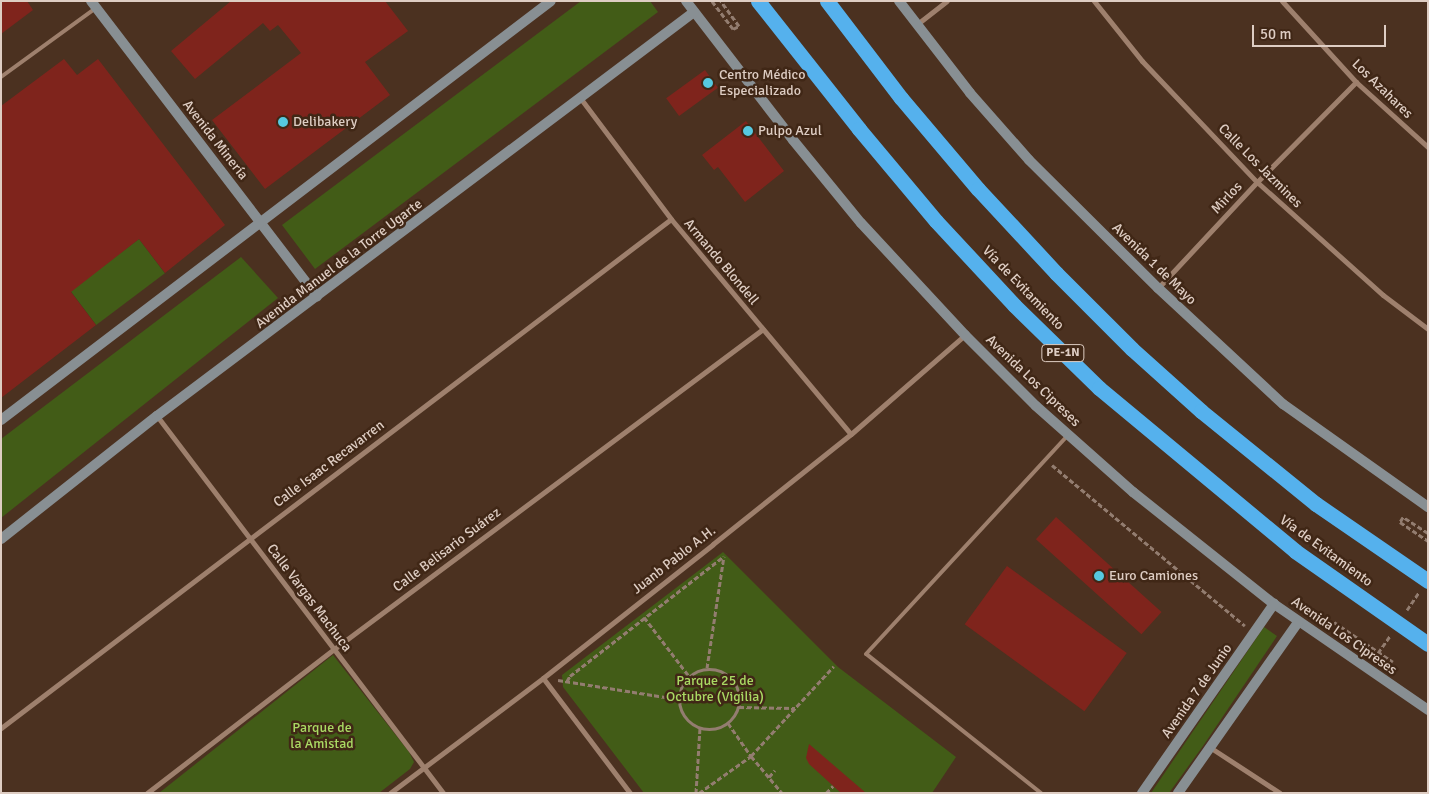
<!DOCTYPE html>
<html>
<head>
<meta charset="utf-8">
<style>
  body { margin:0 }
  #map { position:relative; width:1429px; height:794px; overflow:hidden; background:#4b3120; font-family:Signika,sans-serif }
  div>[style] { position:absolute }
  .green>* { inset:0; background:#425c17; transform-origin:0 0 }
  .building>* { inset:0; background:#7f241c; transform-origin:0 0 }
  .path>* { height:3px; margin-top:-1.5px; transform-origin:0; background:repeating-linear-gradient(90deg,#937d70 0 5px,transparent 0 7.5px) }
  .path>.ring { margin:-1.5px; padding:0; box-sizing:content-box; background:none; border:3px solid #937d70; border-radius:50% }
  .lane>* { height:4px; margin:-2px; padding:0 2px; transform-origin:2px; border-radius:2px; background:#9e806d }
  .street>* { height:5px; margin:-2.5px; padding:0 2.5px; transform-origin:2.5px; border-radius:2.5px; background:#9e806d }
  .secondary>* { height:10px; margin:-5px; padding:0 5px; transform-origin:5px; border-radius:5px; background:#888f93 }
  .highway>* { height:15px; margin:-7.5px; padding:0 7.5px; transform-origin:7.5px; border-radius:7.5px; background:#55b1ed }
  .dots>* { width:14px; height:14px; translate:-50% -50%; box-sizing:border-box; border:2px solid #402716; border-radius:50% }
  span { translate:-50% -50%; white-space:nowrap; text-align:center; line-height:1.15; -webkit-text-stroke:5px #402716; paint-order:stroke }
  .shield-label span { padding:1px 4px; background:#402716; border:1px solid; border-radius:4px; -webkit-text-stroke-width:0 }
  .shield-label { font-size:12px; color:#decdc3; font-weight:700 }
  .poi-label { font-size:14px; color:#decdc3 }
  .left { translate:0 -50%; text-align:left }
  .street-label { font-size:14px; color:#decdc3 }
  .park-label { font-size:14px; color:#a9d963 }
  .frame { position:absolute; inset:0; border:2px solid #decdc3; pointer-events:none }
  .scale { position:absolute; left:1252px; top:25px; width:134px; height:22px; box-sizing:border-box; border:2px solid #decdc3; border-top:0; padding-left:6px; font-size:15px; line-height:18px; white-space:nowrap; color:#decdc3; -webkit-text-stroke:4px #402716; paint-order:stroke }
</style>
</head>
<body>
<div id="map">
  <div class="green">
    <div style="clip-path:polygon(581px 1px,650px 1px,658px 12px,315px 269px,282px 225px)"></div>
    <div style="left:139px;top:239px;width:43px;height:86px;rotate:53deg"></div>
    <div style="clip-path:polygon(241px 257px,278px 298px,1px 518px,1px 439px)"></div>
    <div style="clip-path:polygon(723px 552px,838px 667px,956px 757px,932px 793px,644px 793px,563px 687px,562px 675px)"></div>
    <div style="clip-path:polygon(1264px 627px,1277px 636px,1203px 746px,1169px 793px,1151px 793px)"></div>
    <div style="clip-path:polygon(333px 655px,409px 752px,414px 762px,410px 769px,379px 793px,159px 793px)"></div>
  </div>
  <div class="building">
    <div style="clip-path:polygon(1px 1px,27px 1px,33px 10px,1px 34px)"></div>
    <div style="clip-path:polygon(231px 1px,385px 1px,408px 31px,365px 62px,390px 95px,265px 189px,212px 120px,301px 53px,278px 25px,270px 31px,263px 23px,195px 79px,171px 51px)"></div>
    <div style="clip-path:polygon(64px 59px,77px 75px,98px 59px,225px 225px,165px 273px,139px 239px,71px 292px,96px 325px,1px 398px,1px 106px)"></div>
    <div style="left:705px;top:70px;width:22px;height:48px;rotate:54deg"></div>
    <div style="clip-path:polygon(746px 121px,784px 171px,745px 202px,718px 167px,714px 170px,702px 155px)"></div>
    <div style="left:1056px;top:517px;width:142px;height:30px;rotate:42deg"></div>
    <div style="left:1007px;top:566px;width:148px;height:72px;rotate:36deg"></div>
    <div style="clip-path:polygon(809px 744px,866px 793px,841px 793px,809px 764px,806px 758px)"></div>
  </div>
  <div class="path">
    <div style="left:712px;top:1px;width:35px;rotate:53deg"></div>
    <div style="left:733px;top:29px;width:7px;rotate:-27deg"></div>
    <div style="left:739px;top:26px;width:31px;rotate:-126deg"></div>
    <div style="left:1052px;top:465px;width:251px;rotate:39.8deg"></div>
    <div style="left:1428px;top:533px;width:30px;rotate:-147deg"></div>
    <div style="left:1403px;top:517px;width:6px;rotate:121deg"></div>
    <div style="left:1400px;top:522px;width:34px;rotate:34deg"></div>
    <div style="left:1407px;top:610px;width:22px;rotate:-56deg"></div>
    <div style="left:644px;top:617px;width:74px;rotate:52.7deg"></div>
    <div style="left:1331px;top:627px;width:6px;rotate:-59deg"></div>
    <div style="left:1334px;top:622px;width:71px;rotate:34.1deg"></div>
    <div style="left:1378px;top:653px;width:21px;rotate:-55deg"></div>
    <div style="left:707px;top:668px;width:113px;rotate:-81.4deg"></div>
    <div class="ring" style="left:679px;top:669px;width:57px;height:57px"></div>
    <div style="left:558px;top:680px;width:121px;rotate:9deg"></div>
    <div style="left:567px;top:681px;width:6px;rotate:-59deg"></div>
    <div style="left:570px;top:676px;width:195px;rotate:-37.9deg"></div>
    <div style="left:739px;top:707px;width:56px;rotate:1deg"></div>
    <div style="left:728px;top:723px;width:40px;rotate:55.1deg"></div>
    <div style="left:751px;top:756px;width:48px;rotate:50deg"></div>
    <div style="left:769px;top:777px;width:9px;rotate:-49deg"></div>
    <div style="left:696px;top:793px;width:65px;rotate:-86.5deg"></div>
    <div style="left:699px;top:793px;width:64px;rotate:-35.4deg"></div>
    <div style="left:751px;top:756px;width:122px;rotate:-47.3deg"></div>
    <div style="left:826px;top:793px;width:10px;rotate:-45deg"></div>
  </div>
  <div class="lane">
    <div style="left:1px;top:77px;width:117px;rotate:-36deg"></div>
    <div style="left:1041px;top:793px;width:223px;rotate:-141.5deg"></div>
    <div style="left:866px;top:654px;width:298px;rotate:-47.3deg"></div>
  </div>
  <div class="street">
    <div style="left:1094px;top:1px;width:77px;rotate:51.3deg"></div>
    <div style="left:1142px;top:61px;width:167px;rotate:46.5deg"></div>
    <div style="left:1257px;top:182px;width:169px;rotate:41.9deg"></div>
    <div style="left:1383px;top:295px;width:56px;rotate:37.1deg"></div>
    <div style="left:1282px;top:1px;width:110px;rotate:47.6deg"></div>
    <div style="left:1356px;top:82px;width:97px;rotate:42.1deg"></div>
    <div style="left:916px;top:25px;width:39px;rotate:-38deg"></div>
    <div style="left:581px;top:99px;width:150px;rotate:53.1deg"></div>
    <div style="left:671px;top:219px;width:280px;rotate:50.1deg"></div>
    <div style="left:1158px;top:288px;width:145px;rotate:-47deg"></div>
    <div style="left:1257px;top:182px;width:141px;rotate:-45.3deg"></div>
    <div style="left:157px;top:416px;width:473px;rotate:52.8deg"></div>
    <div style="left:543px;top:678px;width:144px;rotate:52.9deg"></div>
    <div style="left:1px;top:728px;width:841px;rotate:-37.22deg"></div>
    <div style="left:1211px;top:748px;width:82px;rotate:33.1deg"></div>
    <div style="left:147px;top:793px;width:236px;rotate:-37.6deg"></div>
    <div style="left:334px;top:649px;width:535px;rotate:-36.72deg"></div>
    <div style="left:390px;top:793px;width:191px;rotate:-36.9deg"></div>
    <div style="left:543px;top:678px;width:216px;rotate:-38.2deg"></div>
    <div style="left:713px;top:544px;width:176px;rotate:-38.6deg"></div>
    <div style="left:851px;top:434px;width:151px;rotate:-41deg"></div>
  </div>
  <div class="secondary">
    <div style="left:91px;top:1px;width:372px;rotate:52.6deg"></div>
    <div style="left:686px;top:1px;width:175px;rotate:52.4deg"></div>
    <div style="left:793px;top:140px;width:107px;rotate:50.7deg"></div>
    <div style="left:861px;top:223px;width:153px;rotate:47.1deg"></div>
    <div style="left:965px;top:335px;width:100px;rotate:45deg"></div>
    <div style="left:1036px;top:406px;width:130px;rotate:41.6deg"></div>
    <div style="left:1133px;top:492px;width:180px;rotate:38.5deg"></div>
    <div style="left:1274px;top:604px;width:187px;rotate:34.5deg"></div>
    <div style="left:899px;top:1px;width:116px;rotate:52.3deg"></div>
    <div style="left:970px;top:93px;width:89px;rotate:48.6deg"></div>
    <div style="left:1029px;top:160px;width:182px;rotate:44.8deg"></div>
    <div style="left:1158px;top:288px;width:171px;rotate:42.9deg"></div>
    <div style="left:1283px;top:404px;width:178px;rotate:35.4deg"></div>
    <div style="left:1px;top:420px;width:691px;rotate:-37.3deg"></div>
    <div style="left:1px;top:539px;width:199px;rotate:-38.3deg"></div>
    <div style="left:157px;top:416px;width:672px;rotate:-36.96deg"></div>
    <div style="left:1142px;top:793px;width:231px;rotate:-55.1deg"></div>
    <div style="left:1178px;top:793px;width:209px;rotate:-54.9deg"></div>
  </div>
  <div class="highway">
    <div style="left:758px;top:1px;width:163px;rotate:51.7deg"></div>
    <div style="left:859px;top:129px;width:120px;rotate:50.1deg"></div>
    <div style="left:936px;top:221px;width:115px;rotate:47.1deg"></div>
    <div style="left:1014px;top:305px;width:119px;rotate:44.3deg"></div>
    <div style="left:1099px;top:388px;width:255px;rotate:39.7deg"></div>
    <div style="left:1295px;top:551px;width:162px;rotate:35deg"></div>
    <div style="left:827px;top:1px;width:122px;rotate:52.7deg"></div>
    <div style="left:901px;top:98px;width:119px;rotate:49.8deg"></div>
    <div style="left:978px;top:189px;width:115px;rotate:47.1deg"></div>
    <div style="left:1056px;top:273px;width:107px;rotate:45deg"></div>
    <div style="left:1132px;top:349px;width:93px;rotate:41.9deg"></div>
    <div style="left:1201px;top:411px;width:148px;rotate:39deg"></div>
    <div style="left:1316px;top:504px;width:136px;rotate:34.5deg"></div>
  </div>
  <div class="dots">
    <div style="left:708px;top:83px;background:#56c9e0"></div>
    <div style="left:283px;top:122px;background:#56c9e0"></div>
    <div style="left:748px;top:131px;background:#56c9e0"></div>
    <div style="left:1099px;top:576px;background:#56c9e0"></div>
  </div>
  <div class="shield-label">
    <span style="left:1063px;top:353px">PE-1N</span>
  </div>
  <div class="poi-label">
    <span class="left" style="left:719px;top:83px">Centro Médico<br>Especializado</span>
    <span class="left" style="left:293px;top:122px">Delibakery</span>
    <span class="left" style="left:758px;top:131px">Pulpo Azul</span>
    <span class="left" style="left:1109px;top:576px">Euro Camiones</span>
  </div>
  <div class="street-label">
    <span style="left:1382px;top:89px;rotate:44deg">Los Azahares</span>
    <span style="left:215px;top:140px;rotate:52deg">Avenida Minería</span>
    <span style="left:1260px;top:166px;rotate:45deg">Calle Los Jazmines</span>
    <span style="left:1227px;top:198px;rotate:-47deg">Mirlos</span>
    <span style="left:721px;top:262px;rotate:50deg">Armando Blondell</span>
    <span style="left:339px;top:264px;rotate:-37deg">Avenida Manuel de la Torre Ugarte</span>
    <span style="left:1154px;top:264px;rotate:44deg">Avenida 1 de Mayo</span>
    <span style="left:1023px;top:288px;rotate:46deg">Vía de Evitamiento</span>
    <span style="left:1033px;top:381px;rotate:44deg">Avenida Los Cipreses</span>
    <span style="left:329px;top:464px;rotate:-37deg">Calle Isaac Recavarren</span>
    <span style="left:447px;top:550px;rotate:-37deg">Calle Belisario Suárez</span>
    <span style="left:1326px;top:551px;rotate:36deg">Vía de Evitamiento</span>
    <span style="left:674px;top:560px;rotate:-38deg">Juanb Pablo A.H.</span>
    <span style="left:309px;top:598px;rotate:53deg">Calle Vargas Machuca</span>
    <span style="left:1344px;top:636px;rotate:35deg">Avenida Los Cipreses</span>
    <span style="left:1197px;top:691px;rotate:-55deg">Avenida 7 de Junio</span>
  </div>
  <div class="park-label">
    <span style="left:715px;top:689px">Parque 25 de<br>Octubre (Vigilia)</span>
    <span style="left:322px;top:736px">Parque de<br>la Amistad</span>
  </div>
  <div class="frame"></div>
  <div class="scale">50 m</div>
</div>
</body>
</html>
